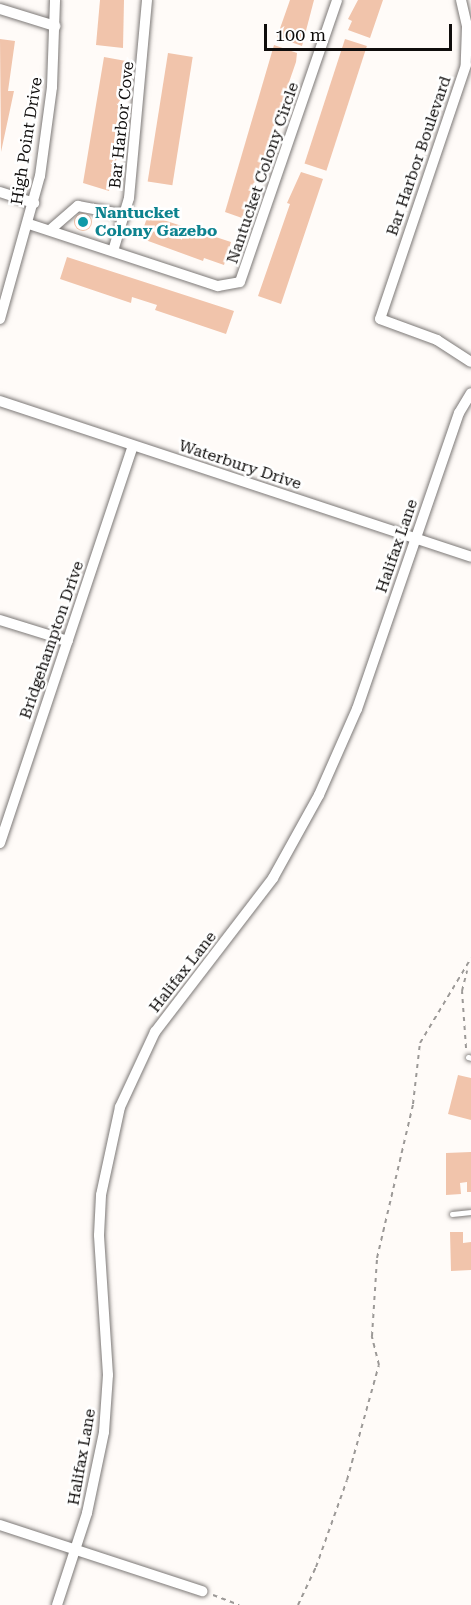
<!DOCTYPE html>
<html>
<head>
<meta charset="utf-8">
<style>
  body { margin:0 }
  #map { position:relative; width:471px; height:1605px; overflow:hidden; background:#fffbf8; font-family:"Roboto Serif",serif }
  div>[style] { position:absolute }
  .building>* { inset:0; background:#f1c4ab; transform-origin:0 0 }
  .round { border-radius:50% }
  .path>* { height:2px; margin-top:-1px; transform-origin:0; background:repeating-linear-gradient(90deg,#9c9997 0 4.5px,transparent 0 9px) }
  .roads { filter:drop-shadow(0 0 2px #7d7977) drop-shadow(0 0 2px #7d7977) }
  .lane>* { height:5px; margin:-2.5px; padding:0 2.5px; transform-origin:2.5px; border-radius:2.5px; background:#fff }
  .street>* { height:10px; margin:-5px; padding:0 5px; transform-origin:5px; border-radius:5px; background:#fff }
  .dots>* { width:16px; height:16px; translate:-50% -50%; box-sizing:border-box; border:3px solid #fff; border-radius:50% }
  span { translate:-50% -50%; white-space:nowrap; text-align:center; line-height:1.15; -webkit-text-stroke:5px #fff; paint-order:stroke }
  .street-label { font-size:16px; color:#0f0d0c }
  .culture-label { font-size:16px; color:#0d838f; font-weight:700 }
  .left { translate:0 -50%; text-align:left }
  .scale { position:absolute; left:264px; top:24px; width:188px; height:27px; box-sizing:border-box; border:3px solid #0f0d0c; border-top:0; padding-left:8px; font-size:18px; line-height:21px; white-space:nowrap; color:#0f0d0c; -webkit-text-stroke:4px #fff; paint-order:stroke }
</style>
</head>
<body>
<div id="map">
  <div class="building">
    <div style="clip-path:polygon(100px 0,124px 0,123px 48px,96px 45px)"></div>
    <div style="clip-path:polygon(290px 0,314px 0,302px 46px,277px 37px)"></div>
    <div style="clip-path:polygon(358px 0,383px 0,370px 38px,348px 30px,352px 21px,348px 19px)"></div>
    <div style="clip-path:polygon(0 39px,15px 41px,8px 91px,14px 91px,1px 152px)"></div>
    <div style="left:345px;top:39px;width:23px;height:131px;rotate:18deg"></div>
    <div style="clip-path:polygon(274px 45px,297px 53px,296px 62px,242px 218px,225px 212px)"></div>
    <div style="left:168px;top:53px;width:25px;height:130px;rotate:9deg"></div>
    <div style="clip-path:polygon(104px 57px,126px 61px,112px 156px,117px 157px,109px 191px,83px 183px)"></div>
    <div style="clip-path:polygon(301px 172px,323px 179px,281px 304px,258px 296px,290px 204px,287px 203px)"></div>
    <div class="round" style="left:74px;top:213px;width:18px;height:18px"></div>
    <div style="clip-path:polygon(148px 215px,231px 242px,224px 265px,204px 258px,203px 261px,140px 238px)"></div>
    <div style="clip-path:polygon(67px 257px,234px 311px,226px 334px,155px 310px,157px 305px,132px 297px,131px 303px,60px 279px)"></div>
    <div style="clip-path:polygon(458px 1075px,471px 1078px,471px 1120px,448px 1114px)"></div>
    <div style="clip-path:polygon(471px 1152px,471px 1192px,467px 1192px,467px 1182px,460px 1183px,461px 1194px,446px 1195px,446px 1153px)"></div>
    <div style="clip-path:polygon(450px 1232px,463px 1232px,463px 1243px,471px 1242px,471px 1270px,451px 1271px)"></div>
  </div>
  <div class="path">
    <div style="left:466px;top:1048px;width:57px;rotate:-94deg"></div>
    <div style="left:462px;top:991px;width:21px;rotate:-76deg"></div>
    <div style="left:213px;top:1595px;width:28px;rotate:21deg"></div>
    <div style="left:298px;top:1605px;width:42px;rotate:-64.7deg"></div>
    <div style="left:316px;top:1567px;width:92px;rotate:-70.4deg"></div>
    <div style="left:347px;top:1480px;width:119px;rotate:-74.5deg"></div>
    <div style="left:379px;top:1365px;width:30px;rotate:-104deg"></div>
    <div style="left:372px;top:1336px;width:78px;rotate:-86.3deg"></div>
    <div style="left:377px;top:1258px;width:158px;rotate:-76.8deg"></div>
    <div style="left:413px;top:1104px;width:61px;rotate:-83.5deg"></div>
    <div style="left:420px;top:1043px;width:99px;rotate:-59deg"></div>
  </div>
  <div class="roads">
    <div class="lane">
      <div style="left:468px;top:1057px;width:3px;rotate:18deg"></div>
      <div style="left:452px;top:1214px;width:19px;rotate:-6deg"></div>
    </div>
    <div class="street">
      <div style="left:461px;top:0;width:28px;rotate:77deg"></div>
      <div style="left:467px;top:27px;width:38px;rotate:92deg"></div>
      <div style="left:466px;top:65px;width:268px;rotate:108.7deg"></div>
      <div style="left:380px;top:319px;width:61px;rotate:20.2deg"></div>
      <div style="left:437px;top:340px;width:40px;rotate:32.9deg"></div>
      <div style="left:0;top:9px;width:58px;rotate:17.2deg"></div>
      <div style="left:0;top:192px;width:36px;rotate:18deg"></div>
      <div style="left:29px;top:224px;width:199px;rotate:18.2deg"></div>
      <div style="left:218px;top:286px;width:22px;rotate:-10deg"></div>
      <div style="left:240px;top:282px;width:298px;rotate:-71deg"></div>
      <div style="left:50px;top:230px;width:37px;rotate:-41deg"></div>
      <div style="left:78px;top:206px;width:48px;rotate:10.8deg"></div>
      <div style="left:113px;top:251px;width:55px;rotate:-73.2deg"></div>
      <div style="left:129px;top:198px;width:199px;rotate:-84.8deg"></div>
      <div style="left:0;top:319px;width:148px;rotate:-74.4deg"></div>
      <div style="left:40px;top:176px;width:90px;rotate:-82.3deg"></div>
      <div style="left:52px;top:87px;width:87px;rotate:-88deg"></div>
      <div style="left:0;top:401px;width:496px;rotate:18.3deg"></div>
      <div style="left:0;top:620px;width:71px;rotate:17.2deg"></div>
      <div style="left:0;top:843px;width:419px;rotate:-71.5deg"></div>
      <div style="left:0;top:1525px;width:213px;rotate:18.1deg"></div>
      <div style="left:57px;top:1605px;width:97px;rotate:-71.9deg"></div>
      <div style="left:87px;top:1513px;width:83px;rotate:-78.1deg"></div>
      <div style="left:104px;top:1432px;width:57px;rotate:-86deg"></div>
      <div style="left:108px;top:1375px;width:140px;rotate:-93.7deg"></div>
      <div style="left:99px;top:1235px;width:40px;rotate:-87.1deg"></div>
      <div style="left:101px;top:1195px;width:90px;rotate:-77.8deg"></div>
      <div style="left:120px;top:1107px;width:83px;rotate:-65deg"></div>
      <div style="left:155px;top:1032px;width:194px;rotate:-52.5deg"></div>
      <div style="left:273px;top:878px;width:95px;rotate:-61deg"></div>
      <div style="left:319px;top:795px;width:94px;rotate:-66.2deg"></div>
      <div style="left:357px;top:709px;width:313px;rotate:-71deg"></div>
      <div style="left:459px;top:413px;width:23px;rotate:-59deg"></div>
    </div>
  </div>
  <div class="dots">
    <div style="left:83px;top:222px;background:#0f9aa8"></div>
  </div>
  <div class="street-label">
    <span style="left:122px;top:125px;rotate:-84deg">Bar Harbor Cove</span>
    <span style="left:27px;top:141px;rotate:-81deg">High Point Drive</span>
    <span style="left:419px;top:156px;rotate:-71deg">Bar Harbor Boulevard</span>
    <span style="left:263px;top:173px;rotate:-71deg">Nantucket Colony Circle</span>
    <span style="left:240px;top:465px;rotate:18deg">Waterbury Drive</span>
    <span style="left:397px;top:546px;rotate:-71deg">Halifax Lane</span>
    <span style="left:52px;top:640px;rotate:-71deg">Bridgehampton Drive</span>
    <span style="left:183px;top:972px;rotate:-52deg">Halifax Lane</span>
    <span style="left:82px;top:1457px;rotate:-80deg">Halifax Lane</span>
  </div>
  <div class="culture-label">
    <span class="left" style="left:95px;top:222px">Nantucket<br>Colony Gazebo</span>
  </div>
  <div class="scale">100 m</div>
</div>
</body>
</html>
